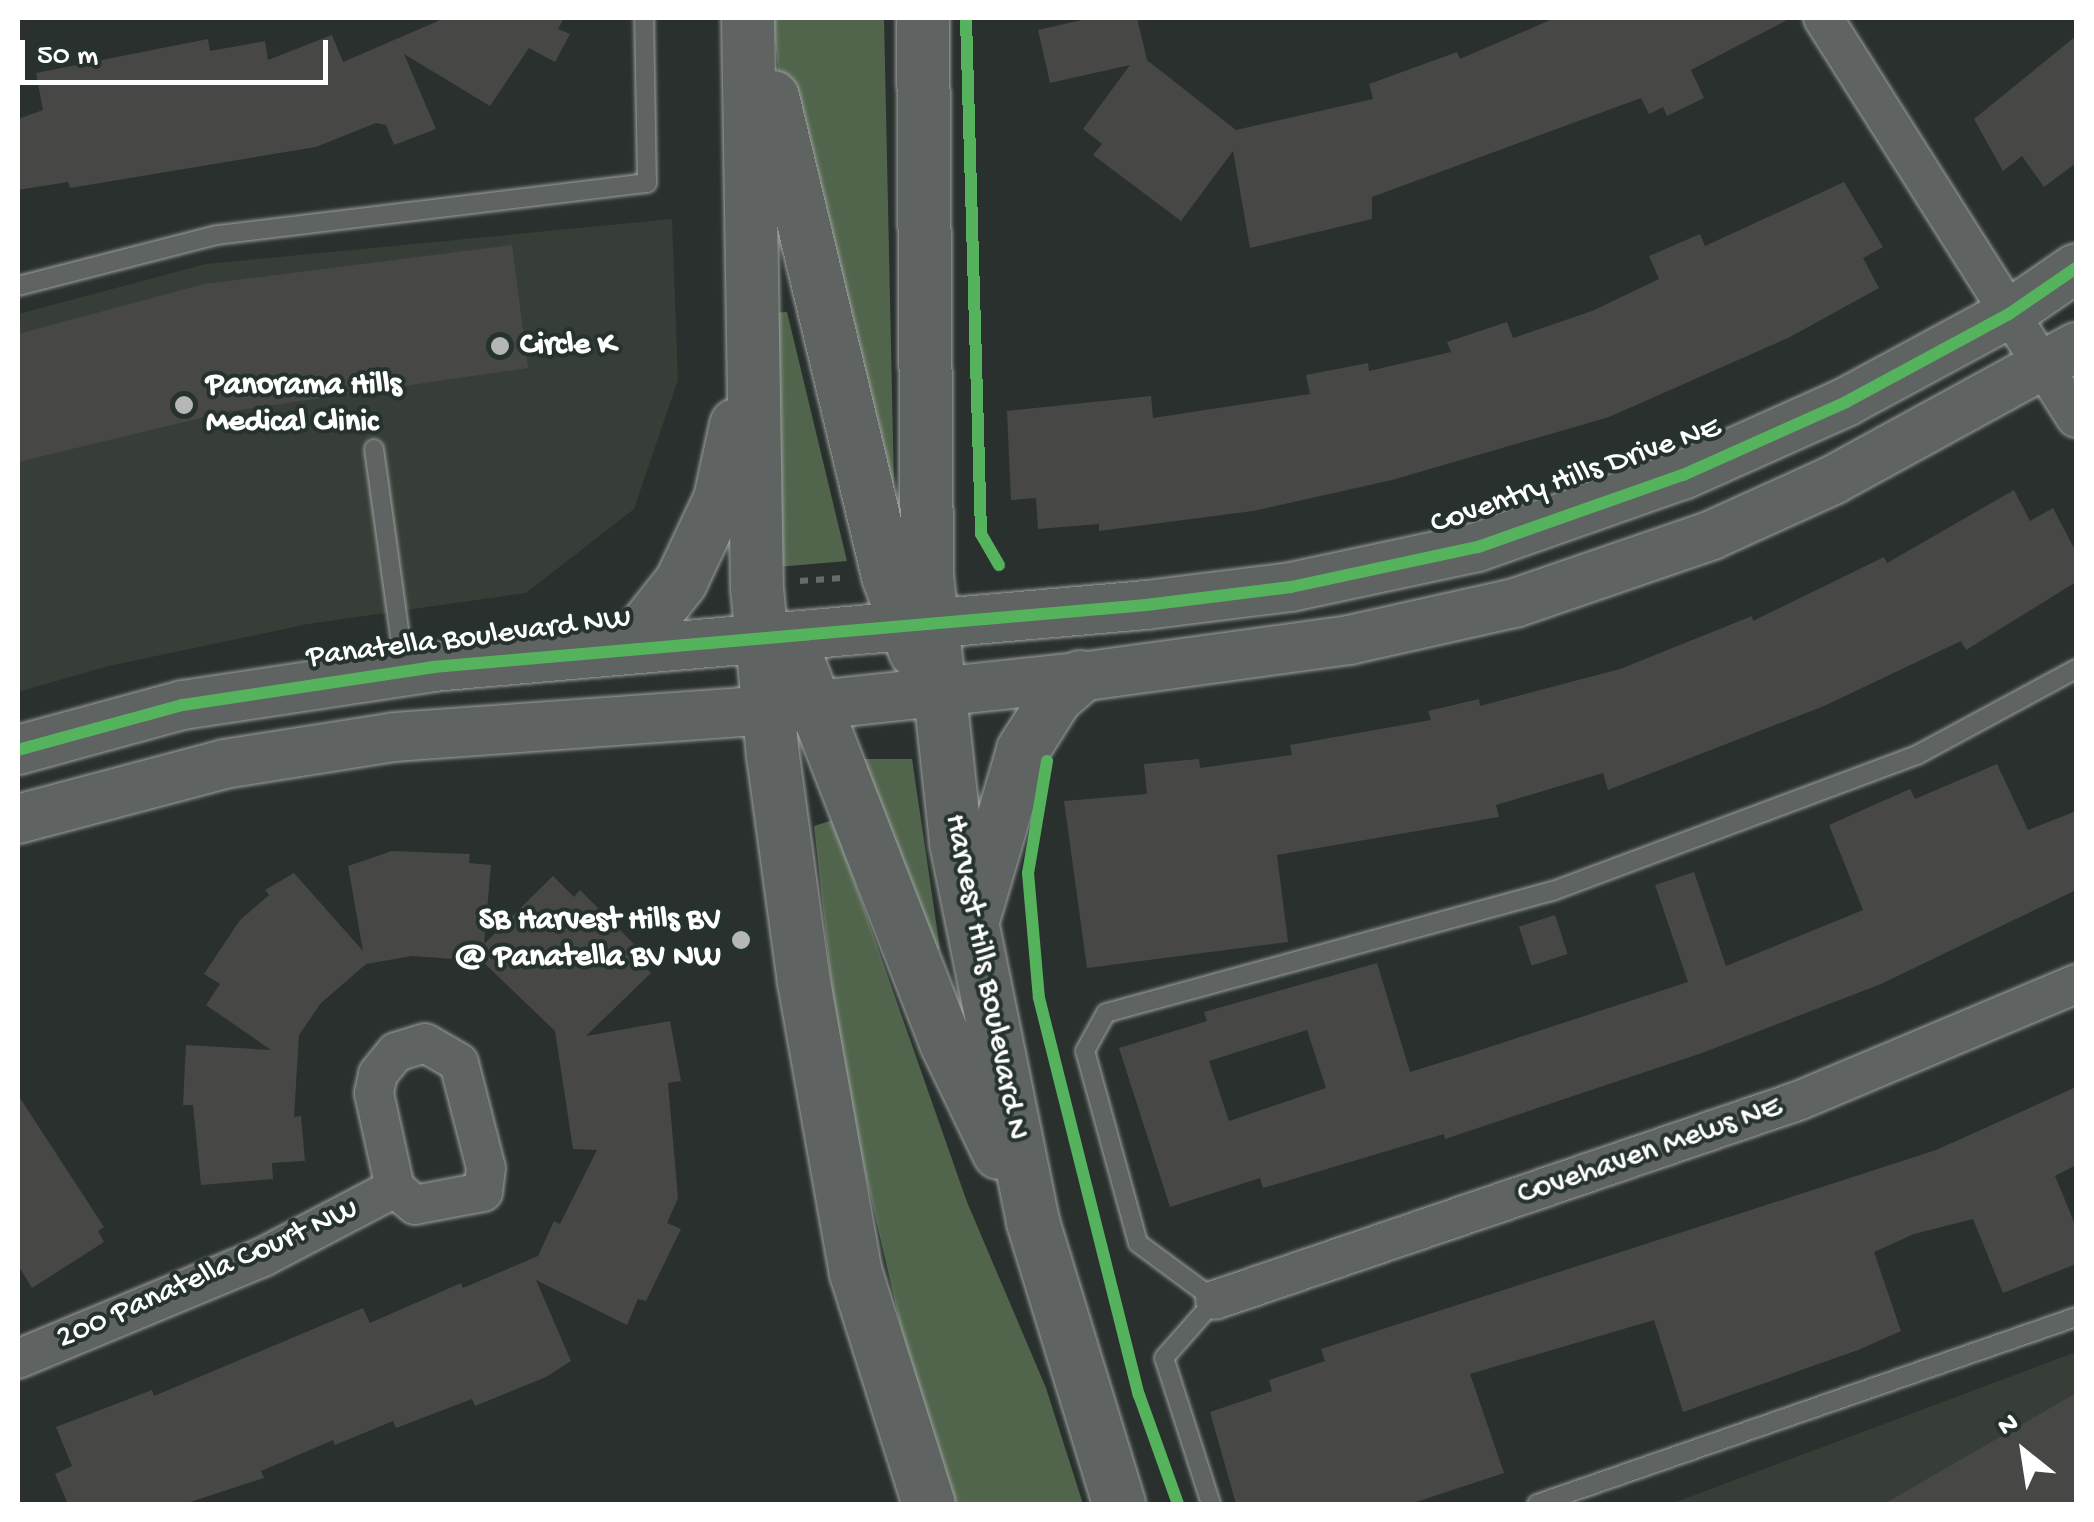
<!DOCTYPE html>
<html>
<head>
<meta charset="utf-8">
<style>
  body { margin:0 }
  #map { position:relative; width:2094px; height:1522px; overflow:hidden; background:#29302d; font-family:"Gochi Hand",sans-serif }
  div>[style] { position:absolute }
  .built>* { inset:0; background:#373d37 }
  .green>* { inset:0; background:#51654c }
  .building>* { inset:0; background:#474845; transform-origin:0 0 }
  .path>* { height:6px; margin-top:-3px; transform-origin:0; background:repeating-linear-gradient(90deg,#686c69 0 8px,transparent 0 16px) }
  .roads { filter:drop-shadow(0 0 2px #9fa2a0) drop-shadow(0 0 2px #9fa2a0) }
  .service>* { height:18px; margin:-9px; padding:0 9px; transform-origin:9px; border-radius:9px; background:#5f6362 }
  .minor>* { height:38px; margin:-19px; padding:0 19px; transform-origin:19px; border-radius:19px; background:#5f6362 }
  .tertiary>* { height:48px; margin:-24px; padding:0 24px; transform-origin:24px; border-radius:24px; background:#5f6362 }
  .secondary>* { height:52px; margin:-26px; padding:0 26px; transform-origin:26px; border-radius:26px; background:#5f6362 }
  .cycleway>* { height:12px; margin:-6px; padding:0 6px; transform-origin:6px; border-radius:6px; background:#56b35d }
  .dots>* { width:28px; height:28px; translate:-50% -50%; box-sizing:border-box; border:5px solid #26332d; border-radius:50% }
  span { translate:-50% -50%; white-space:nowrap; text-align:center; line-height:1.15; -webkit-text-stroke:8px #26332d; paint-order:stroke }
  .poi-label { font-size:32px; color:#fff; font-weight:700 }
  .left { translate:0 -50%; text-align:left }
  .right { translate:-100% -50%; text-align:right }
  .street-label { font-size:32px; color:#fff }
  .frame { position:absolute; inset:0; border:20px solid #fff; pointer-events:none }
  .north { position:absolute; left:1974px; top:1402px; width:100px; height:100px; -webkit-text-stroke:8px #26332d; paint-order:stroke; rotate:330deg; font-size:28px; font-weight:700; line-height:40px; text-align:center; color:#fff }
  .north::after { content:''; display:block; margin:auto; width:35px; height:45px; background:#fff; clip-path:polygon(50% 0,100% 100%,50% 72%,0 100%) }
  .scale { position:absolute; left:20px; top:40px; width:308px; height:45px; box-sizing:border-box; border:5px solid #fff; border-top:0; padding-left:12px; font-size:30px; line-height:35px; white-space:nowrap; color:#fff; -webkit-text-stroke:8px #26332d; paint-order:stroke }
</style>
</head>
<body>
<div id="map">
  <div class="built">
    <div style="clip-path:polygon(672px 219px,678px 380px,634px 509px,526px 593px,308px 624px,109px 666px,18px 692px,18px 314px,206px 264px)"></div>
    <div style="clip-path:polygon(2076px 1352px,2076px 1504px,1671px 1504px)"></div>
  </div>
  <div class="green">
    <div style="clip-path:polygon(773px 18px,884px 18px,894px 487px,875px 486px,778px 68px)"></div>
    <div style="clip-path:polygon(787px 312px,847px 561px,777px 567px,770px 313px)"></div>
    <div style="clip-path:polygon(852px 759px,912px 759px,940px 949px,920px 948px)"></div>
    <div style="clip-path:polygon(833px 820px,967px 1202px,1046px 1388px,1083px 1504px,951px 1504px,931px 1457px,840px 1064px,814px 826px)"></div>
  </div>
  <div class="building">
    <div style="clip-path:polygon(445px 18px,564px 18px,558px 29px,570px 34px,555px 62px,529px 48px,490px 106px,404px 54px,436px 129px,394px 145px,386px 125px,376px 123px,316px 147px,70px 188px,68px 182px,18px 190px,18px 119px,43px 110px,36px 73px,208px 39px,210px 51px,265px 41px,268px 60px,332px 35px,343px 62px)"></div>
    <div style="clip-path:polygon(1091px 18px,1137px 18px,1147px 60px,1236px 130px,1373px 99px,1369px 84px,1457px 52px,1460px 59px,1555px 18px,1791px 18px,1691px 70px,1704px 98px,1667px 116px,1663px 107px,1649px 114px,1641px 98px,1372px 197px,1372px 219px,1250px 248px,1233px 151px,1181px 221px,1093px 155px,1102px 144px,1083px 129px,1130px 65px,1050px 83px,1038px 30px)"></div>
    <div style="clip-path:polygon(2076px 36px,2076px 163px,2044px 187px,2022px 156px,2003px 171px,1974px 119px)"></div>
    <div style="clip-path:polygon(1844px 182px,1883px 247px,1863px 258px,1879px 288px,1790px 337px,1609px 417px,1392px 480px,1253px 511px,1099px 531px,1099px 524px,1038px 529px,1036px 498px,1011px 500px,1007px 411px,1151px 396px,1153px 418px,1310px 394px,1306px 375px,1368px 363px,1369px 371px,1451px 352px,1447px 342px,1507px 322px,1513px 338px,1592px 311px,1659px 279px,1649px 256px,1700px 234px,1705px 246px)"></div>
    <div style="clip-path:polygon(512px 245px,528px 368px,226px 412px,18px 462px,18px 334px,204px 284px)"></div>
    <div style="clip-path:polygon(2014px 490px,2030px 521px,2053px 508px,2076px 552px,2076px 582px,1966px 650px,1961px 641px,1824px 706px,1608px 790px,1603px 773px,1496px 805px,1499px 817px,1277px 855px,1288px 942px,1087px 968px,1064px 801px,1147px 794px,1144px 764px,1199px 759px,1200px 768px,1292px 755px,1290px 745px,1431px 720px,1428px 711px,1479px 699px,1480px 706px,1620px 669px,1752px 616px,1753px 621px,1884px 557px,1887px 563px)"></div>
    <div style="clip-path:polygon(evenodd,1997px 764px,2028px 830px,2076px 811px,2076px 890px,1881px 984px,1702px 1053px,1445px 1139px,1444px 1134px,1263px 1188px,1260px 1178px,1170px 1207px,1119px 1048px,1207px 1021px,1204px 1012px,1377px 963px,1410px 1072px,1465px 1055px,1688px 982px,1655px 885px,1694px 872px,1726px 966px,1863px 910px,1829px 825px,1910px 789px,1915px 799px,1997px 764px,1307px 1030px,1326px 1088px,1229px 1121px,1209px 1061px,1307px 1030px)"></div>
    <div style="clip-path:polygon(392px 851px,470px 854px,469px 863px,491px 865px,484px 944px,553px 876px,574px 897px,580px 890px,639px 949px,633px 955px,651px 973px,586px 1036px,670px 1021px,681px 1081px,668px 1083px,678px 1198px,667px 1223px,681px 1229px,646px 1301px,638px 1299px,627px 1325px,536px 1280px,571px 1361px,546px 1377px,475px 1406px,472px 1399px,396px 1428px,393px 1421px,335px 1445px,333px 1440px,261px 1471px,264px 1478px,184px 1504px,68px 1504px,55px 1474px,72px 1466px,56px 1427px,152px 1390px,154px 1396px,363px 1308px,370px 1323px,461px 1283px,463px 1288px,538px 1256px,554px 1221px,560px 1224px,597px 1150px,573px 1149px,555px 1031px,482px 961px,412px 956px,366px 964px,321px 1003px,299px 1035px,294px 1117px,301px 1116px,305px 1161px,272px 1163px,273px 1179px,201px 1185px,193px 1105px,183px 1105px,186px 1045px,271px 1050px,206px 1005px,220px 984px,204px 974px,240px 920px,269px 895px,265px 890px,294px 873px,363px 951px,348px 866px)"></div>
    <div style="left:1555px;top:915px;width:41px;height:38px;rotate:72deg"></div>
    <div style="clip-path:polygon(2076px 1087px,2076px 1165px,2055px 1176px,2076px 1227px,2076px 1264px,2003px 1293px,1973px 1219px,1914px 1234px,1874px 1252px,1901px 1331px,1858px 1350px,1683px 1412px,1654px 1320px,1470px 1374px,1504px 1473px,1410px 1504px,1236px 1504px,1210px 1412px,1272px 1391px,1269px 1380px,1325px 1361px,1321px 1349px,1936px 1150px)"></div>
    <div style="clip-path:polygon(18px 1095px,104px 1227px,98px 1231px,104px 1242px,32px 1288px,18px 1265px)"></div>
    <div style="clip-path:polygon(2076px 1393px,2076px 1504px,1884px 1504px)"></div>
  </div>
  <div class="path">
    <div style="left:800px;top:581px;width:42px;rotate:-4.1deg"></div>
  </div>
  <div class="roads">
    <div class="service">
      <div style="left:18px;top:286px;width:205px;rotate:-14.4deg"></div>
      <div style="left:217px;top:235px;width:433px;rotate:-6.9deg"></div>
      <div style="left:647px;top:183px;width:165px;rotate:-91deg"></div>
      <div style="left:374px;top:449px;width:224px;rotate:82.1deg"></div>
      <div style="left:1211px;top:1504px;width:153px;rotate:-107.8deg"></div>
      <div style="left:1164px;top:1358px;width:77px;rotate:-48.7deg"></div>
      <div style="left:1215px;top:1300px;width:96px;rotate:-143.5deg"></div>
      <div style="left:1138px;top:1243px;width:199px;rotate:-105.4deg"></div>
      <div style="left:1085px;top:1051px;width:43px;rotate:-61.1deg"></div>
      <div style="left:1106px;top:1013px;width:463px;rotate:-15.3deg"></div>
      <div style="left:1553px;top:891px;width:389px;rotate:-20.5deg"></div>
      <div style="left:1917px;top:755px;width:181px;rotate:-28.4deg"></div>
      <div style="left:1537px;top:1504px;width:571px;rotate:-19.13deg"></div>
    </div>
    <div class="minor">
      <div style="left:1823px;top:18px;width:473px;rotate:57.7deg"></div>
      <div style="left:425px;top:1043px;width:39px;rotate:30deg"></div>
      <div style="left:459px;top:1063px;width:108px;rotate:75.6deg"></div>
      <div style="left:486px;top:1168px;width:24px;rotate:97deg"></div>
      <div style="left:483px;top:1192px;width:69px;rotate:169.2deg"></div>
      <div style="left:415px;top:1205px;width:26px;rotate:-140deg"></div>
      <div style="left:395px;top:1188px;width:97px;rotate:-102.5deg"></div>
      <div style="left:374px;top:1093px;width:19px;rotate:-78deg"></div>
      <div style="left:378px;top:1074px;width:28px;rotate:-51deg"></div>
      <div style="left:396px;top:1052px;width:30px;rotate:-17deg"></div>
      <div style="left:1215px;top:1300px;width:616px;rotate:-18.85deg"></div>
      <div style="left:1798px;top:1101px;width:302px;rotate:-22.8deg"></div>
      <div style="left:18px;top:1359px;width:265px;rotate:-22.6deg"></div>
      <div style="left:263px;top:1257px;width:149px;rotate:-27.6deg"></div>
    </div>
    <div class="tertiary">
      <div style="left:18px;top:750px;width:171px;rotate:-15.3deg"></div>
      <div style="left:183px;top:705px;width:253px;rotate:-8.6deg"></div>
      <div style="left:433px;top:667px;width:716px;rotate:-4.97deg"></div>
      <div style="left:1146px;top:605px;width:146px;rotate:-7.1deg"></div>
      <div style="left:1291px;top:587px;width:191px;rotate:-12.1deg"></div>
      <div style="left:1478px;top:547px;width:217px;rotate:-19.4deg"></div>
      <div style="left:1683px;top:475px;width:179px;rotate:-24.1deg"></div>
      <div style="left:1846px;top:402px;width:185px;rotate:-28.4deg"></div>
      <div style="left:2009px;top:314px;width:81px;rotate:-34.5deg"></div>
      <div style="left:18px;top:819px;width:213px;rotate:-14.9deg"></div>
      <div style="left:224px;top:764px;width:172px;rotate:-9deg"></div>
      <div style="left:394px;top:737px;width:376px;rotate:-4.1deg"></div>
      <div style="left:769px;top:710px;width:313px;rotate:-6.1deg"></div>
      <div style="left:1080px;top:677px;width:272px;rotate:-7.8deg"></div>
      <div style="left:1349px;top:640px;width:170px;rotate:-12.6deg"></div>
      <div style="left:1515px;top:603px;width:208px;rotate:-19deg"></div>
      <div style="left:1712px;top:535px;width:133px;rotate:-24.4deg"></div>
      <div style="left:1833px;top:480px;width:277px;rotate:-28.7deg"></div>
    </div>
    <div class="secondary">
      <div style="left:748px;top:18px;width:570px;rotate:89.1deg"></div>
      <div style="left:757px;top:588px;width:169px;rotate:84.6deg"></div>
      <div style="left:773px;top:756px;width:228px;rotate:82.2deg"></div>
      <div style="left:804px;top:982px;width:296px;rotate:79.9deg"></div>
      <div style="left:856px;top:1273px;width:242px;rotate:72.5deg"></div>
      <div style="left:923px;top:18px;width:557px;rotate:89.59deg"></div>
      <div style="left:927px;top:575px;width:270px;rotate:83.8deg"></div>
      <div style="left:956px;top:843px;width:387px;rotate:78.5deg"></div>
      <div style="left:1033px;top:1222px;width:295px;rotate:73deg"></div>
      <div style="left:773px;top:97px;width:493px;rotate:76.5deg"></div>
      <div style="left:888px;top:576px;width:80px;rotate:70.2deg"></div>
      <div style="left:762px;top:637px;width:39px;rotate:29deg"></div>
      <div style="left:796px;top:656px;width:415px;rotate:68.8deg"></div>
      <div style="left:946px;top:1043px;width:122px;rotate:64.3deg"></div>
      <div style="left:631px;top:645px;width:80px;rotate:-51.6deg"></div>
      <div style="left:681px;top:582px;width:92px;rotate:-64.8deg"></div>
      <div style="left:720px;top:499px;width:76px;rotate:-77.8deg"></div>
      <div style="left:974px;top:917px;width:174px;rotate:-73.6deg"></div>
      <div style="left:1023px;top:750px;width:62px;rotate:-57.6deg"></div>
      <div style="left:1056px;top:698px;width:32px;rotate:-41deg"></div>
    </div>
  </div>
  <div class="cycleway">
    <div style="left:966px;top:18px;width:516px;rotate:88.33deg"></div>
    <div style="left:981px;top:534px;width:36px;rotate:60deg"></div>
    <div style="left:18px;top:750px;width:171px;rotate:-15.3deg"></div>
    <div style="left:183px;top:705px;width:253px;rotate:-8.6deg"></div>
    <div style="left:433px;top:667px;width:716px;rotate:-4.97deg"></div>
    <div style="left:1146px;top:605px;width:146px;rotate:-7.1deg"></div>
    <div style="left:1291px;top:587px;width:191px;rotate:-12.1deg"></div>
    <div style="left:1478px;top:547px;width:217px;rotate:-19.4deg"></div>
    <div style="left:1683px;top:475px;width:179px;rotate:-24.1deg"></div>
    <div style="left:1846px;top:402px;width:185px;rotate:-28.4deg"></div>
    <div style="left:2009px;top:314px;width:81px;rotate:-34.5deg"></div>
    <div style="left:1047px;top:761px;width:114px;rotate:99.6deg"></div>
    <div style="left:1028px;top:873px;width:125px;rotate:85deg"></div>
    <div style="left:1039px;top:998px;width:409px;rotate:75.9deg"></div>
    <div style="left:1139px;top:1395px;width:116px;rotate:70.3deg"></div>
  </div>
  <div class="dots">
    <div style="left:500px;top:346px;background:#b4b7b6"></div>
    <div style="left:184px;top:405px;background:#b4b7b6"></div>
    <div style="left:741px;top:940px;background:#b4b7b6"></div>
  </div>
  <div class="poi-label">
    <span class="left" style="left:520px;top:346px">Circle K</span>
    <span class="left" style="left:206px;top:405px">Panorama Hills<br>Medical Clinic</span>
    <span class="right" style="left:721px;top:940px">SB Harvest Hills BV<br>@ Panatella BV NW</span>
  </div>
  <div class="street-label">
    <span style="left:1576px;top:477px;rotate:-19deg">Coventry Hills Drive NE</span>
    <span style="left:469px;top:639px;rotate:-7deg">Panatella Boulevard NW</span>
    <span style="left:985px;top:977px;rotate:79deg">Harvest Hills Boulevard N</span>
    <span style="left:1650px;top:1152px;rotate:-19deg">Covehaven Mews NE</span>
    <span style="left:208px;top:1275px;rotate:-24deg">200 Panatella Court NW</span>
  </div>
  <div class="frame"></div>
  <div class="north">N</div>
  <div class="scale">50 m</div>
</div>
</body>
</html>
